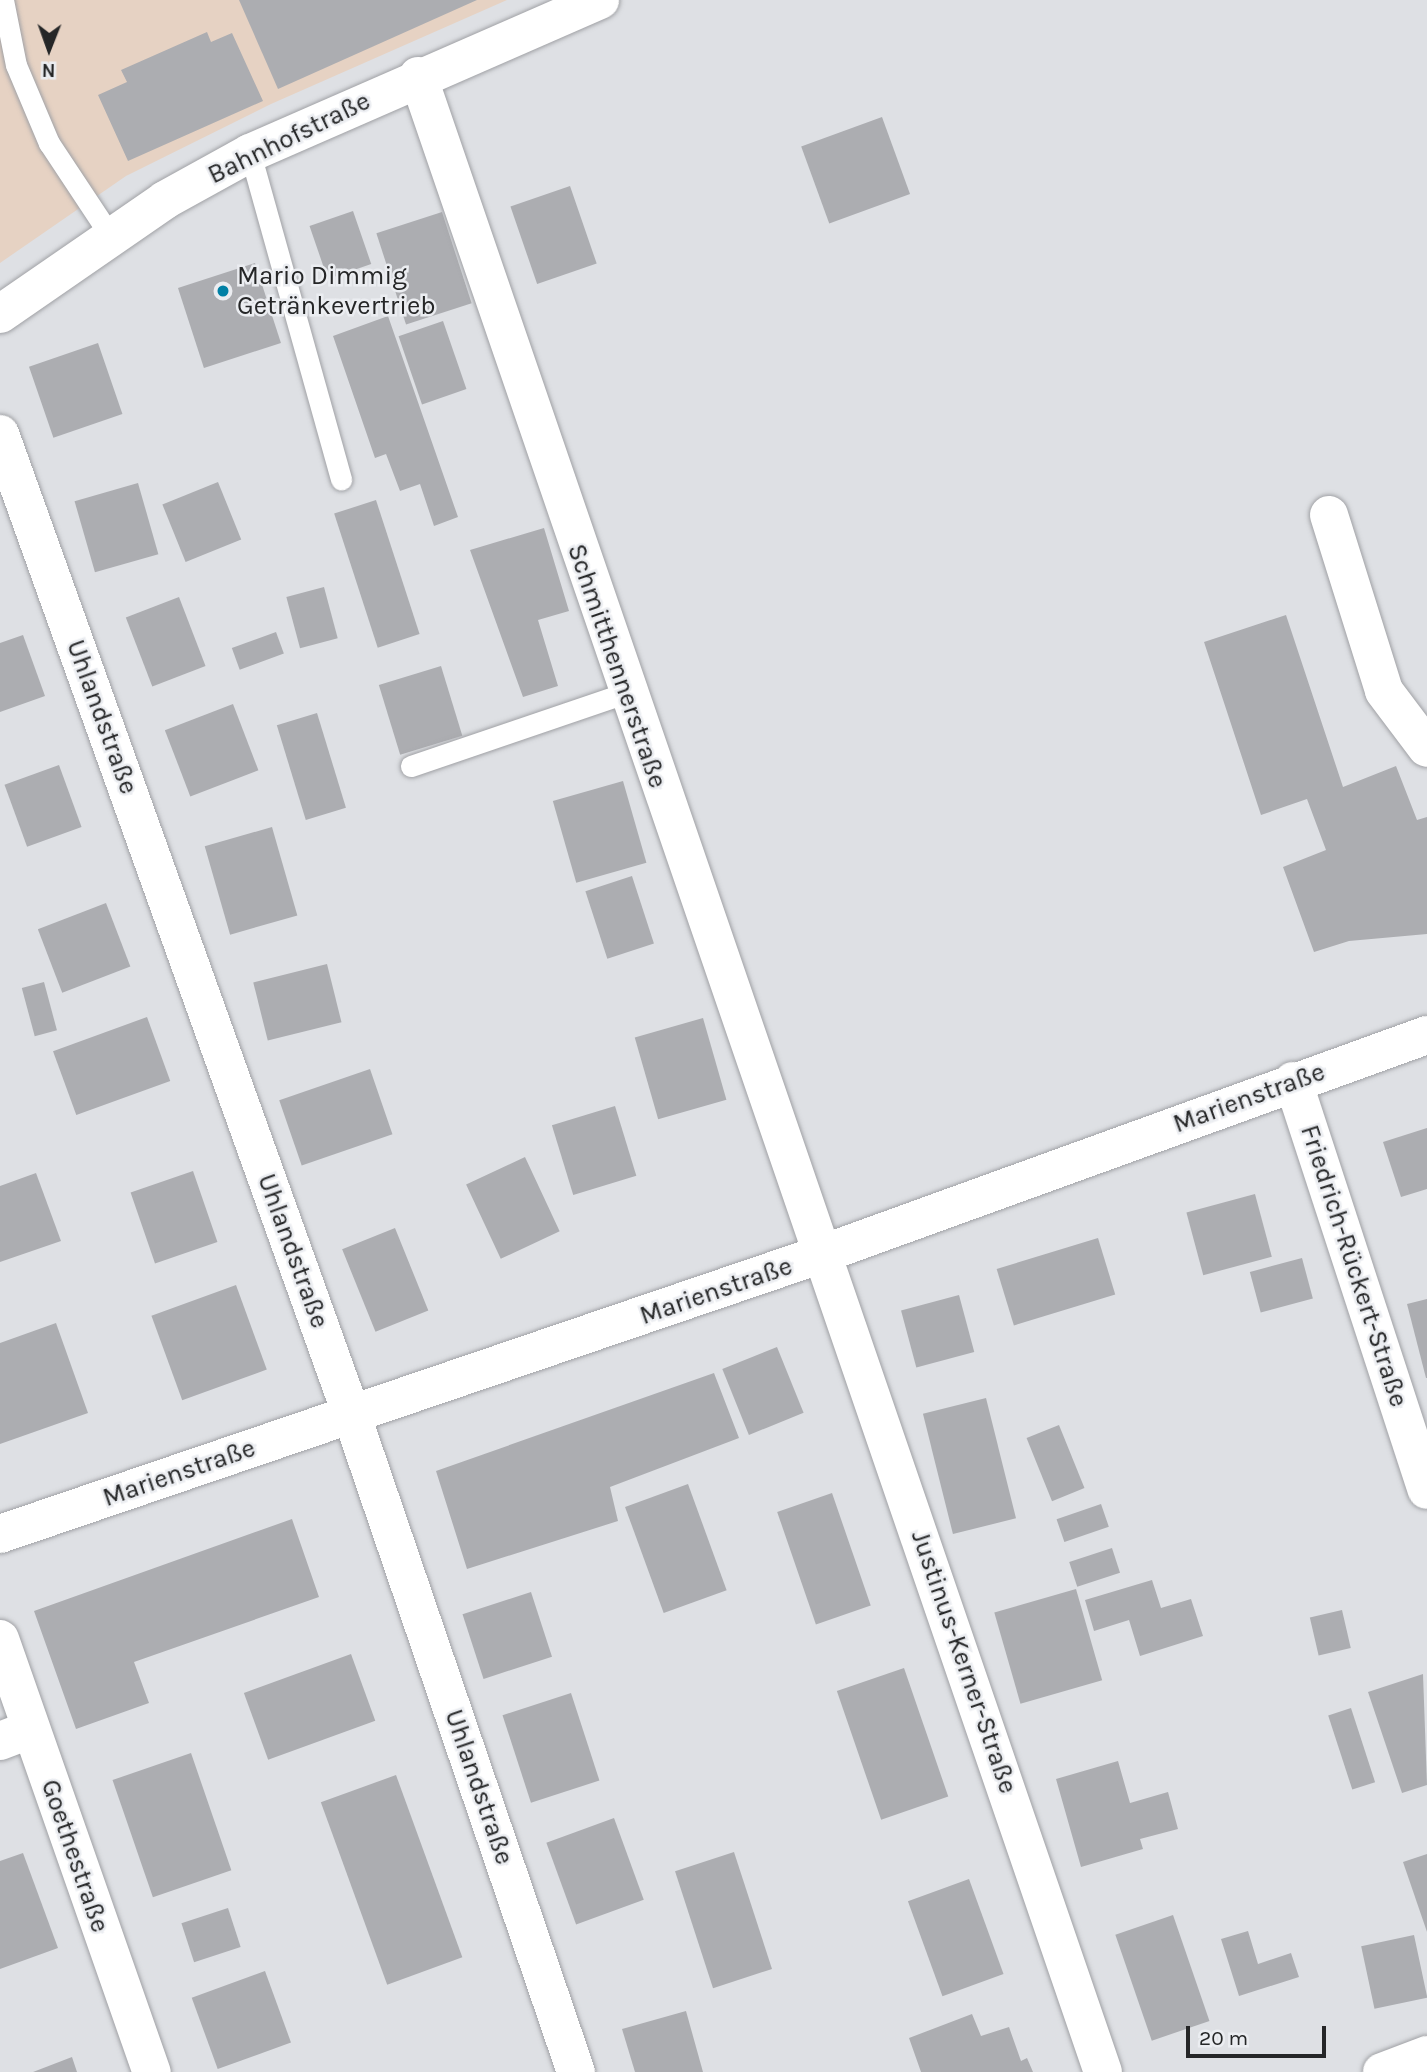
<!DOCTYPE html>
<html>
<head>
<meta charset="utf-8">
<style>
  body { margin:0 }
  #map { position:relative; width:1427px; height:2072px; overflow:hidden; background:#dee0e4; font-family:Karla,sans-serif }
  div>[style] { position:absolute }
  .industrial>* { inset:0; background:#e6d2c3 }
  .building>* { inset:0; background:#acadb1; transform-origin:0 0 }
  .roads { filter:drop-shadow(0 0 2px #a0a1a5) drop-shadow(0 0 2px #a0a1a5) }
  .lane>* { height:21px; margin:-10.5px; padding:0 10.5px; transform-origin:10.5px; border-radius:10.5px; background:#fff }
  .street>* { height:38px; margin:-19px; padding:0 19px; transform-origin:19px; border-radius:19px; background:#fff }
  .secondary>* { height:38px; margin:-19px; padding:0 19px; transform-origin:19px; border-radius:19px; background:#fff }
  .dots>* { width:19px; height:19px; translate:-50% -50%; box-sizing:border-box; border:4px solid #ebedf1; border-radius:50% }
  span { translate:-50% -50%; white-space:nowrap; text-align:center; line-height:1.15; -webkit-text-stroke:5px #ebedf1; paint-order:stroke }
  .street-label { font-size:26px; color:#252627 }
  .poi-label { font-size:26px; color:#252627 }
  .left { translate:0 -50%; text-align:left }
  .north { position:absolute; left:14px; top:14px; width:70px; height:70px; -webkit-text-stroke:5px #ebedf1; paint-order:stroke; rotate:181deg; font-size:19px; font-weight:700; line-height:28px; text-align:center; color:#252627 }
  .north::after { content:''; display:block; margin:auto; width:24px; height:32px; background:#252627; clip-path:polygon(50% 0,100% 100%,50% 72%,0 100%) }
  .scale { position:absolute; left:1186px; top:2026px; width:140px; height:32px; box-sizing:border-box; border:4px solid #252627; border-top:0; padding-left:9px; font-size:21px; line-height:24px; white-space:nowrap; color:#252627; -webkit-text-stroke:5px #ebedf1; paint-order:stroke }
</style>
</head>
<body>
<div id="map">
  <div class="industrial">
    <div style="clip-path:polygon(0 0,507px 0,271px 104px,126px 176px,0 263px)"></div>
  </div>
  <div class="building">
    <div style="clip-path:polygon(239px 0,477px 0,278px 89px)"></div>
    <div style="clip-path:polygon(207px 32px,211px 42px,232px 33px,263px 101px,128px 161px,98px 95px,127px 82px,121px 70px)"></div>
    <div style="left:882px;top:117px;width:82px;height:86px;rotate:70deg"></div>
    <div style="left:570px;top:186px;width:82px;height:63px;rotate:71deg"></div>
    <div style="left:353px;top:211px;width:56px;height:46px;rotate:71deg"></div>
    <div style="left:442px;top:212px;width:96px;height:69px;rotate:72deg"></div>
    <div style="left:255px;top:263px;width:84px;height:81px;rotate:72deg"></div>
    <div style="clip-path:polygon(388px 316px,458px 517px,434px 526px,420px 484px,400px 491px,386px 454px,375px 458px,333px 336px)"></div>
    <div style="left:443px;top:321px;width:72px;height:47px;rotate:71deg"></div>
    <div style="left:98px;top:343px;width:75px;height:73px;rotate:71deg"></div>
    <div style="left:218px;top:482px;width:62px;height:60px;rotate:68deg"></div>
    <div style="left:138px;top:483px;width:74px;height:66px;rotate:74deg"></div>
    <div style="left:376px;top:500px;width:141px;height:44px;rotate:72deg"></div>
    <div style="clip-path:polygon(544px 528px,569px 611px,538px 620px,558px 686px,523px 697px,470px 550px)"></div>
    <div style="left:324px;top:587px;width:53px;height:39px;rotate:75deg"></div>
    <div style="left:179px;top:597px;width:74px;height:57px;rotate:69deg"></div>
    <div style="clip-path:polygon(1286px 615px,1343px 787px,1396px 766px,1417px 820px,1427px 817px,1427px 934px,1349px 941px,1314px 952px,1283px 867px,1326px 850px,1307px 799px,1261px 815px,1204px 642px)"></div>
    <div style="left:276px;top:632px;width:23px;height:47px;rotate:70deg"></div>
    <div style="clip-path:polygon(23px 635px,45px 696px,0 712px,0 643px)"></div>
    <div style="left:441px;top:666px;width:73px;height:65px;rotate:73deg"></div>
    <div style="left:233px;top:704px;width:71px;height:73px;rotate:69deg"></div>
    <div style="left:317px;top:713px;width:99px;height:42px;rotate:73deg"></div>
    <div style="left:59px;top:765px;width:66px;height:58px;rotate:70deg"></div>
    <div style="left:623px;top:781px;width:85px;height:73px;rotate:74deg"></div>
    <div style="left:272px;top:827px;width:92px;height:70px;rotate:74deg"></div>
    <div style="left:632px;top:876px;width:71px;height:49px;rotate:72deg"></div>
    <div style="left:106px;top:903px;width:68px;height:73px;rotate:69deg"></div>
    <div style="left:327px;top:964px;width:60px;height:76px;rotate:76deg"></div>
    <div style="left:44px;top:982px;width:50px;height:23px;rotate:75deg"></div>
    <div style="left:147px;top:1017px;width:68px;height:100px;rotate:70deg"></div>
    <div style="left:703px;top:1018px;width:85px;height:71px;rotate:74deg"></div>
    <div style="left:370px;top:1069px;width:69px;height:96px;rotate:71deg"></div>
    <div style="left:615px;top:1106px;width:73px;height:66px;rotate:73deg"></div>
    <div style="clip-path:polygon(1427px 1128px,1427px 1189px,1401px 1197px,1383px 1142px)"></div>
    <div style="left:525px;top:1157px;width:82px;height:65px;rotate:65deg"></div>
    <div style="left:193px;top:1171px;width:75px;height:66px;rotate:71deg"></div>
    <div style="clip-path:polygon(36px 1173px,61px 1241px,0 1262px,0 1186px)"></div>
    <div style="left:1255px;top:1194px;width:65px;height:71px;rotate:75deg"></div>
    <div style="left:395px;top:1228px;width:89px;height:57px;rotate:68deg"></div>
    <div style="left:1098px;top:1238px;width:59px;height:106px;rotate:73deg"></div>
    <div style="left:1302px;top:1258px;width:42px;height:54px;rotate:75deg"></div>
    <div style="left:236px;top:1285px;width:90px;height:90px;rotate:70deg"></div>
    <div style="left:959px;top:1295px;width:59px;height:60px;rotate:75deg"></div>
    <div style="clip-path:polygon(1427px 1299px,1427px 1378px,1426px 1378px,1407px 1304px)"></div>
    <div style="clip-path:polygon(56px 1323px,88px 1413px,0 1444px,0 1343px)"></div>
    <div style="left:777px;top:1347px;width:71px;height:59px;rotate:68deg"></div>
    <div style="clip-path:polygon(714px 1373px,739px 1438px,610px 1487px,618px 1521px,467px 1569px,436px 1471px)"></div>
    <div style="left:986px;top:1398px;width:124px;height:65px;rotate:76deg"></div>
    <div style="left:1059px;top:1425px;width:68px;height:35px;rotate:68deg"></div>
    <div style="left:688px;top:1484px;width:113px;height:67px;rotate:70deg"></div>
    <div style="left:832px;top:1493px;width:119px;height:58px;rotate:71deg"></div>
    <div style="left:1101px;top:1504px;width:24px;height:47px;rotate:71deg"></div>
    <div style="clip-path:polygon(292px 1519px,319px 1597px,134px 1662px,149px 1703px,76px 1729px,34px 1611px)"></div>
    <div style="left:1112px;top:1548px;width:26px;height:45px;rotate:72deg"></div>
    <div style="clip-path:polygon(1152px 1580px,1161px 1608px,1191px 1599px,1203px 1636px,1140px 1656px,1129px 1620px,1094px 1631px,1085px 1600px)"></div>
    <div style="left:1076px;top:1589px;width:95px;height:85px;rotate:74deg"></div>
    <div style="left:531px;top:1592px;width:68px;height:72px;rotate:72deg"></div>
    <div style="left:1342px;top:1610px;width:39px;height:33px;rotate:77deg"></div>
    <div style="left:351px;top:1654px;width:71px;height:114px;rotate:70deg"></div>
    <div style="left:904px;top:1668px;width:136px;height:71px;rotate:71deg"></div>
    <div style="clip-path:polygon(1423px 1674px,1427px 1785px,1402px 1793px,1368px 1692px)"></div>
    <div style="left:571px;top:1693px;width:92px;height:72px;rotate:72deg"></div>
    <div style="left:1351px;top:1708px;width:78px;height:24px;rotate:72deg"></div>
    <div style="left:191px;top:1753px;width:124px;height:83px;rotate:71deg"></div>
    <div style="clip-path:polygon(1118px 1761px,1130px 1803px,1168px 1792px,1178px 1829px,1140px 1839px,1143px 1849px,1081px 1867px,1056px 1779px)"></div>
    <div style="left:396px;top:1775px;width:194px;height:80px;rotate:70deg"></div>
    <div style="left:614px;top:1818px;width:87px;height:72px;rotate:70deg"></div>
    <div style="left:734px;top:1852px;width:123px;height:62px;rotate:72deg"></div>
    <div style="clip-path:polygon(23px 1853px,58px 1948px,0 1969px,0 1861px)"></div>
    <div style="clip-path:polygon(1427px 1854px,1427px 1932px,1403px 1862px)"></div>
    <div style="left:969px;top:1879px;width:101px;height:65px;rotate:70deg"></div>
    <div style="left:228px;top:1908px;width:41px;height:49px;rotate:72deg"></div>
    <div style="left:1173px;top:1915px;width:112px;height:61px;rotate:71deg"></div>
    <div style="clip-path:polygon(1248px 1931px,1258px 1964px,1291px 1953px,1299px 1977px,1239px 1996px,1221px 1939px)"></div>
    <div style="left:1414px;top:1935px;width:64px;height:54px;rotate:78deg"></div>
    <div style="left:265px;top:1971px;width:76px;height:78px;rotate:70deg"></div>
    <div style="clip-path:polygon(686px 2011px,703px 2072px,635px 2072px,622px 2029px)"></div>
    <div style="clip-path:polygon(972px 2014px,981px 2036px,1009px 2027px,1021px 2061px,1027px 2058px,1033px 2072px,921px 2072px,909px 2038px)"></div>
    <div style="clip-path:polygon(72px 2057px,77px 2072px,33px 2072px)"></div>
  </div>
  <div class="roads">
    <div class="lane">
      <div style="left:3px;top:0;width:66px;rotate:78.7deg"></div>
      <div style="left:16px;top:65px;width:85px;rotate:67.1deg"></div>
      <div style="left:49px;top:143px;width:110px;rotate:56.5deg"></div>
      <div style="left:250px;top:153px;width:339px;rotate:74.4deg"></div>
      <div style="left:411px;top:766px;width:226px;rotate:-18.8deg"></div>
    </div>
    <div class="street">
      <div style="left:418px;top:76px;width:2110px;rotate:71.06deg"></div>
      <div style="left:0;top:434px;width:1043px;rotate:70.28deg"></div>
      <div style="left:352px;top:1416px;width:693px;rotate:71.15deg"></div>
      <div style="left:1329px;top:515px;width:184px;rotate:72.6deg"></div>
      <div style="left:1384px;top:691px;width:71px;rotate:53deg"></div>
      <div style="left:1293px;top:1081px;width:430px;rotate:71.9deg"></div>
      <div style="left:0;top:1534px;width:872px;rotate:-18.81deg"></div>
      <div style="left:825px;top:1253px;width:640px;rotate:-19.91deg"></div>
      <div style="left:0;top:1639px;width:459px;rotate:70.7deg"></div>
      <div style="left:0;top:1741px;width:33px;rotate:-21deg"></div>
      <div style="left:1382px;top:2072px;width:48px;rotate:-20.7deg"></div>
    </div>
    <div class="secondary">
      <div style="left:0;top:314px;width:201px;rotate:-34.6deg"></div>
      <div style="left:165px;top:200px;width:97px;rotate:-28.9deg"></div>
      <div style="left:250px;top:153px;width:382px;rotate:-23.6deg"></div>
    </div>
  </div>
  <div class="dots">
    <div style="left:223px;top:291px;background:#0080a5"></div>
  </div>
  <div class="street-label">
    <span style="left:289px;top:138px;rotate:-26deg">Bahnhofstraße</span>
    <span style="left:617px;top:666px;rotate:71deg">Schmitthennerstraße</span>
    <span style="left:102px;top:717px;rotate:70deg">Uhlandstraße</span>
    <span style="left:1249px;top:1098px;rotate:-20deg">Marienstraße</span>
    <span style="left:293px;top:1251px;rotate:70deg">Uhlandstraße</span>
    <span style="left:1354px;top:1266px;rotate:72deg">Friedrich-Rückert-Straße</span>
    <span style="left:716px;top:1291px;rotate:-19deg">Marienstraße</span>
    <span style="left:179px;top:1473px;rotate:-19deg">Marienstraße</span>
    <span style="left:964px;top:1662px;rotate:71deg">Justinus-Kerner-Straße</span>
    <span style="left:479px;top:1787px;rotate:71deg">Uhlandstraße</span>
    <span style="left:75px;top:1856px;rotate:71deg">Goethestraße</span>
  </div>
  <div class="poi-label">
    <span class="left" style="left:237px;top:291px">Mario Dimmig<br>Getränkevertrieb</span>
  </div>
  <div class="north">N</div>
  <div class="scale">20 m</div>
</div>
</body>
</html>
